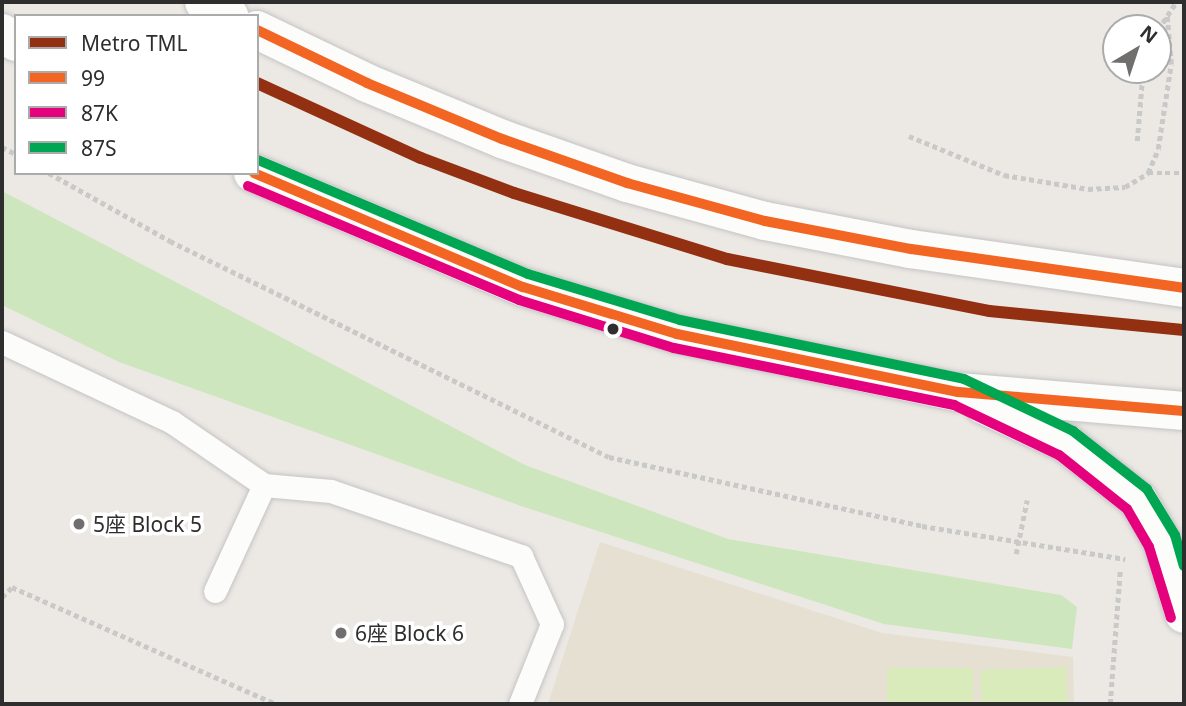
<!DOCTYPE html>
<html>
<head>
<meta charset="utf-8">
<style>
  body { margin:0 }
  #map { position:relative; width:1186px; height:706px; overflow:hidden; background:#ece8e4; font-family:"Noto Sans","Noto Sans TC",sans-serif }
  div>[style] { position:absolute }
  .education>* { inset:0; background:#e6e0d3 }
  .green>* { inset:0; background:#cee6be }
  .pitch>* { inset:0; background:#d9eabb; transform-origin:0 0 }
  .path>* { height:4.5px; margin-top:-2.25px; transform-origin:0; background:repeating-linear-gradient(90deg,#c9c9c8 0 5px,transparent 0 8.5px) }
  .roads { filter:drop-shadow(0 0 2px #c5c4c5) drop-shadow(0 0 2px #c5c4c5) }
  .lane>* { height:23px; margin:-11.5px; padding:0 11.5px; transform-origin:11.5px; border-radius:11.5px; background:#fcfcfb }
  .secondary>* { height:38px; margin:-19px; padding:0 19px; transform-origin:19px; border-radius:19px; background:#fcfcfb }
  .bus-1>* { height:10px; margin:-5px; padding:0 5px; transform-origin:5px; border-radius:5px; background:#f26522 }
  .bus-2>* { height:10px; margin:-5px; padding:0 5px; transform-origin:5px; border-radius:5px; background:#e5007d }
  .bus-3>* { height:10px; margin:-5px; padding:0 5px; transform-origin:5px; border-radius:5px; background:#00a651 }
  .metro-1>* { height:12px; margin:-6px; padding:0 6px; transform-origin:6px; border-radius:6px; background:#923011 }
  .dots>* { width:19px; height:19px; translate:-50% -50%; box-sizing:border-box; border:4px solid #fff; border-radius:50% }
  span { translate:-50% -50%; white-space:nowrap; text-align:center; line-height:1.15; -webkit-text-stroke:7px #fff; paint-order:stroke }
  .poi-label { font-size:21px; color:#2e2e2e }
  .left { translate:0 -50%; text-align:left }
  .frame { position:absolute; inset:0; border:4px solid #2e2e2e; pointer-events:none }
  .legend { position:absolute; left:14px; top:14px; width:245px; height:161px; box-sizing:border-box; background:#fff; border:2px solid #ababab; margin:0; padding:9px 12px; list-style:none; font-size:21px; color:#2e2e2e }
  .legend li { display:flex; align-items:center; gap:14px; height:35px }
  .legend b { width:35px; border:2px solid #ababab }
  .north { position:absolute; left:1102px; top:14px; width:70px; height:70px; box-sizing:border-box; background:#fff; border:2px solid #ababab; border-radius:50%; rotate:39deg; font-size:19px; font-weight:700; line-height:28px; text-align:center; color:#2e2e2e }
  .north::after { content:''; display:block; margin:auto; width:24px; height:32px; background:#706f6e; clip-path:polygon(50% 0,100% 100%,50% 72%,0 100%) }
</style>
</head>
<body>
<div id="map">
  <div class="education">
    <div style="clip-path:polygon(600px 542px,882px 633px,1073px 657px,1074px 704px,548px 704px)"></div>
  </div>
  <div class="green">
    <div style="clip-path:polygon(2px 191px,525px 465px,728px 539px,1061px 595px,1077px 607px,1072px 649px,884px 624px,521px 506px,119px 362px,2px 305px)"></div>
  </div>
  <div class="pitch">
    <div style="left:1066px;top:667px;width:37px;height:86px;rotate:88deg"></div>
    <div style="left:973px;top:668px;width:36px;height:86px;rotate:90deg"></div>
  </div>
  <div class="path">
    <div style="left:1158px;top:30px;width:33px;rotate:-57deg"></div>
    <div style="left:909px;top:136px;width:103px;rotate:22.3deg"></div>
    <div style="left:1004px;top:175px;width:85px;rotate:9.5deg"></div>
    <div style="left:1088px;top:189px;width:37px;rotate:-3deg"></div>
    <div style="left:1125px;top:187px;width:27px;rotate:-31deg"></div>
    <div style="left:1148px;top:173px;width:26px;rotate:-67deg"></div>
    <div style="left:1158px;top:149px;width:86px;rotate:-81.3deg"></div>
    <div style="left:1171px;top:64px;width:48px;rotate:-94.8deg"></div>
    <div style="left:1137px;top:141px;width:71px;rotate:-85.2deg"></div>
    <div style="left:2px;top:147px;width:16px;rotate:27deg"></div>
    <div style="left:49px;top:173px;width:139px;rotate:29.3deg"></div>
    <div style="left:170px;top:241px;width:489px;rotate:26.2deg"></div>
    <div style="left:609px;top:457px;width:321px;rotate:12.4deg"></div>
    <div style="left:922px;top:526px;width:206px;rotate:9.2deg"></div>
    <div style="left:1148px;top:173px;width:36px"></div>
    <div style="left:1016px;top:554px;width:55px;rotate:-78.5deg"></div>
    <div style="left:2px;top:597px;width:14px;rotate:-45deg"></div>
    <div style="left:12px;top:587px;width:289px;rotate:23.9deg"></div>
    <div style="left:1110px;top:704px;width:134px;rotate:-85.7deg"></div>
  </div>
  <div class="roads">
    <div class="lane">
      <div style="left:2px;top:342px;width:188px;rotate:25.2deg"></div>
      <div style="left:172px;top:422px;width:112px;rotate:34.4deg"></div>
      <div style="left:264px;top:485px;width:67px;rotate:5.1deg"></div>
      <div style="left:331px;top:491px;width:201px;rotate:18.9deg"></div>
      <div style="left:521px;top:556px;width:75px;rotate:65.5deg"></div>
      <div style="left:552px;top:624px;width:86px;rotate:111.8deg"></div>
      <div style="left:215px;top:591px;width:117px;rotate:-65.2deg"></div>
    </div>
    <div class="secondary">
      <div style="left:204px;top:2px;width:29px;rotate:29deg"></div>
      <div style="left:257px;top:30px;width:122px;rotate:25.7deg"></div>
      <div style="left:367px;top:83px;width:146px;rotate:22.5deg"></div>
      <div style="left:502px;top:139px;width:133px;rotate:19.4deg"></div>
      <div style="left:627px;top:183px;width:143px;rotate:15.4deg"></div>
      <div style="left:765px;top:221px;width:149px;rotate:10.9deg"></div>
      <div style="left:911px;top:249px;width:276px;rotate:8.1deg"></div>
      <div style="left:2px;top:33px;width:17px;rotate:33deg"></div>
      <div style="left:253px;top:173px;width:293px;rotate:22.9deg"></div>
      <div style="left:523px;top:287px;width:161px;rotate:17deg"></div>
      <div style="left:677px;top:334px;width:287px;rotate:11.7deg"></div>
      <div style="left:958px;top:392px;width:227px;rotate:4.8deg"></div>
      <div style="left:982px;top:404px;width:93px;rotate:24.9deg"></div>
      <div style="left:1066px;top:443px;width:92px;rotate:38.4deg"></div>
      <div style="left:1138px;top:500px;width:48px;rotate:59.7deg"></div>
      <div style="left:1162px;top:541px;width:76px;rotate:73.2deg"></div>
    </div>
  </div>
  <div class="bus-1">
    <div style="left:257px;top:30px;width:122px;rotate:25.7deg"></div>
    <div style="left:367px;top:83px;width:146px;rotate:22.5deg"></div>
    <div style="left:502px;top:139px;width:133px;rotate:19.4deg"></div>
    <div style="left:627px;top:183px;width:143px;rotate:15.4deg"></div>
    <div style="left:765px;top:221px;width:149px;rotate:10.9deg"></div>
    <div style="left:911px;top:249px;width:276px;rotate:8.1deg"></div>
    <div style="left:254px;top:173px;width:292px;rotate:23deg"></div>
    <div style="left:523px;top:287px;width:161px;rotate:17deg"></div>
    <div style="left:677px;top:334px;width:287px;rotate:11.7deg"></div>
    <div style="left:958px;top:392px;width:227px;rotate:4.8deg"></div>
  </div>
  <div class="bus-2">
    <div style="left:248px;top:186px;width:294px;rotate:22.8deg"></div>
    <div style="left:519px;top:300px;width:162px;rotate:17.2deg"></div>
    <div style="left:674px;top:348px;width:286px;rotate:11.5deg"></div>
    <div style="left:954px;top:405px;width:116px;rotate:25.5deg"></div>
    <div style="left:1059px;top:455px;width:87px;rotate:38.5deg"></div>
    <div style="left:1127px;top:509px;width:44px;rotate:59.9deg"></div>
    <div style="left:1149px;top:547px;width:74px;rotate:72.8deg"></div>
  </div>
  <div class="bus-3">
    <div style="left:258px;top:160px;width:293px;rotate:22.9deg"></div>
    <div style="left:528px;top:274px;width:159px;rotate:16.8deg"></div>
    <div style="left:680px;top:320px;width:290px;rotate:11.7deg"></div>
    <div style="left:964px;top:379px;width:121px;rotate:25.5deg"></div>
    <div style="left:1073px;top:431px;width:94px;rotate:38.1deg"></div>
    <div style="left:1147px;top:489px;width:54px;rotate:58.7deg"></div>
    <div style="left:1175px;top:535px;width:32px;rotate:74deg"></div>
  </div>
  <div class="metro-1">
    <div style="left:257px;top:83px;width:180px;rotate:24.6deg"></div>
    <div style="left:421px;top:158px;width:99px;rotate:20.6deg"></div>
    <div style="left:514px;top:193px;width:223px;rotate:17.2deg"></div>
    <div style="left:727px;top:259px;width:268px;rotate:11.2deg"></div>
    <div style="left:990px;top:311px;width:195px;rotate:5.6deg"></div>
  </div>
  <div class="dots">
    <div style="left:613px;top:329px;background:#2e2e2e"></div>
    <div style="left:79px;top:524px;background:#706f6e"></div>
    <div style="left:341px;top:633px;background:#706f6e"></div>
  </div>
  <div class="poi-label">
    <span class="left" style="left:93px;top:524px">5座 Block 5</span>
    <span class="left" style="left:355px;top:633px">6座 Block 6</span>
  </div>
  <div class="frame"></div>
  <ul class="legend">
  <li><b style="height:9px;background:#923011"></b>Metro TML</li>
  <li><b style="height:9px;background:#f26522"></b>99</li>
  <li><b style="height:9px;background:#e5007d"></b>87K</li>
  <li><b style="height:9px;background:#00a651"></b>87S</li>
  </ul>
  <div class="north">N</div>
</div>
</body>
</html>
